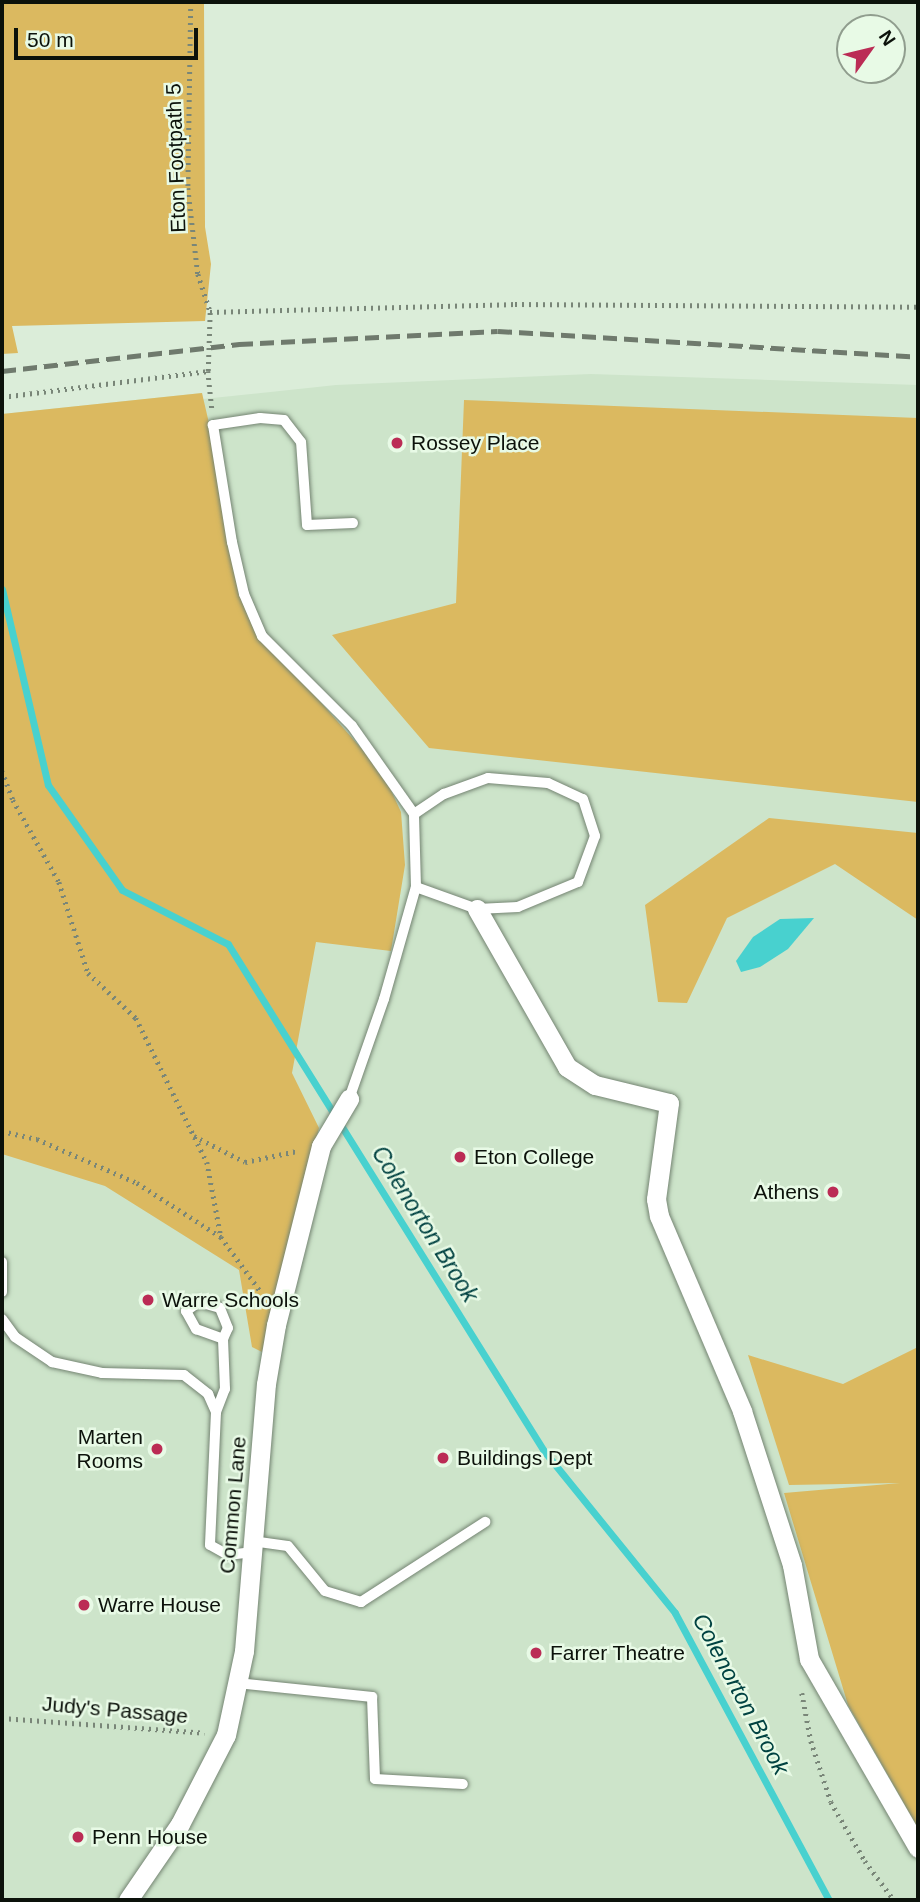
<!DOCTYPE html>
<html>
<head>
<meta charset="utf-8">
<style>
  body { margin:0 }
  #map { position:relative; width:920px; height:1902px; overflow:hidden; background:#dbedd9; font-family:Arial,sans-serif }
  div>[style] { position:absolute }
  .built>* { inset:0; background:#cde4ca }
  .green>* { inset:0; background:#dbb960 }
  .water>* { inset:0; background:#48d1cf }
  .stream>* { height:7px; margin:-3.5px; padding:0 3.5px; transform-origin:3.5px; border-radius:3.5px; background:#48d1cf }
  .path>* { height:4.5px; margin-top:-2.25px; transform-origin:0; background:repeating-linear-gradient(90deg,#798678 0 2px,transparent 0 7px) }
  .roads { filter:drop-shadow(0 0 2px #748472) drop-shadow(0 0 2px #748472) }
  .service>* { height:10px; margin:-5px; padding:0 5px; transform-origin:5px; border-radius:5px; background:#fff }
  .minor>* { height:19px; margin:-9.5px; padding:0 9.5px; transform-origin:9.5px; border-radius:9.5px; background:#fff }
  .rail>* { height:5px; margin-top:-2.5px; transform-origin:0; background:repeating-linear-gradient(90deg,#6f7a6d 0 14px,transparent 0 21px) }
  .dots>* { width:19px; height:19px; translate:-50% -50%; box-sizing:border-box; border:4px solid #e8fae6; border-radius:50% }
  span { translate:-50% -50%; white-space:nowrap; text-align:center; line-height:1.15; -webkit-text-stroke:5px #e8fae6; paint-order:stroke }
  .street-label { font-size:21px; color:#0c120b }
  .poi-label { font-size:21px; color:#0c120b }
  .left { translate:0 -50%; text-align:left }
  .right { translate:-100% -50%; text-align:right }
  .water-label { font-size:23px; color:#004241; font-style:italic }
  .frame { position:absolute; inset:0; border:4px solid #0c120b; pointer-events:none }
  .north { position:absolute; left:836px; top:14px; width:70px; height:70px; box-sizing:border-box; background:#e8fae6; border:2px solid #909d8e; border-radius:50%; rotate:56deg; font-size:19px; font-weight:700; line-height:28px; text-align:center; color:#0c120b }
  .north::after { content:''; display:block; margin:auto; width:24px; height:32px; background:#bb2c55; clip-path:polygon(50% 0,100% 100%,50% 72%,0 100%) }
  .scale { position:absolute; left:14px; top:28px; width:184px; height:32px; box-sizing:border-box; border:4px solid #0c120b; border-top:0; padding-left:9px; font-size:21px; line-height:24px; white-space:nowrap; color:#0c120b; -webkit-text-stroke:5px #e8fae6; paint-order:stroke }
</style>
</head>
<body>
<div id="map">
  <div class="built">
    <div style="clip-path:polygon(591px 374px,918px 385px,918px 1900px,2px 1900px,2px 414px,202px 393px,203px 399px,336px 385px)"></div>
  </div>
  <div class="green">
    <div style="clip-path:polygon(2px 2px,204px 2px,205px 227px,211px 264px,205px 321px,12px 326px,18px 353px,2px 354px)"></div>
    <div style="clip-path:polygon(202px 393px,257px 630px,383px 773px,401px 812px,405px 865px,391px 951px,316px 942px,292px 1073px,319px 1128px,262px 1352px,252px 1347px,239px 1270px,105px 1186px,2px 1154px,2px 414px)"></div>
    <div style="clip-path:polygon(464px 400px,918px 418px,918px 802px,429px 748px,332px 635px,456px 603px)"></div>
    <div style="clip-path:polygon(769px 818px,918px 833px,918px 920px,835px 864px,727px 918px,687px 1003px,658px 1002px,645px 905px)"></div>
    <div style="clip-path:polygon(918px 1347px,918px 1828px,848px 1705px,784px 1493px,900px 1483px,789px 1485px,748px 1355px,843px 1384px)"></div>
  </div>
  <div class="water">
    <div style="clip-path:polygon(814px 918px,788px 949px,760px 967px,741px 972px,736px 961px,753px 937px,780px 919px)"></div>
  </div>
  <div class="stream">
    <div style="left:2px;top:589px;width:201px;rotate:76.8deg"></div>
    <div style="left:48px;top:785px;width:128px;rotate:54.8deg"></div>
    <div style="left:122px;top:890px;width:119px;rotate:27deg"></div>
    <div style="left:228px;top:944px;width:597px;rotate:58.07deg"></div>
    <div style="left:544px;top:1451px;width:208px;rotate:51deg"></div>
    <div style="left:675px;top:1613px;width:326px;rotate:61.8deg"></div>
  </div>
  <div class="path">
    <div style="left:191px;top:2px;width:186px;rotate:90.9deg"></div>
    <div style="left:188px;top:188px;width:87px;rotate:83.4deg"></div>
    <div style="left:198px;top:274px;width:40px;rotate:72deg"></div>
    <div style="left:208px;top:371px;width:39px;rotate:84deg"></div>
    <div style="left:2px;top:397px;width:208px;rotate:-7.2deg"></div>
    <div style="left:208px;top:371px;width:59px;rotate:-88.1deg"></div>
    <div style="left:210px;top:312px;width:305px;rotate:-1.5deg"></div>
    <div style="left:515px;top:304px;width:403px;rotate:0.4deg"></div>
    <div style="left:2px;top:771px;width:31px;rotate:69deg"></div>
    <div style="left:13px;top:800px;width:94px;rotate:60.7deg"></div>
    <div style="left:59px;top:882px;width:96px;rotate:72.3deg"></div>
    <div style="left:88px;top:973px;width:66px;rotate:43.2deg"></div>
    <div style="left:136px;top:1018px;width:161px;rotate:63.8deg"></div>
    <div style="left:207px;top:1162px;width:76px;rotate:79.4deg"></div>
    <div style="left:2px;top:1131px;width:36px;rotate:13deg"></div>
    <div style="left:37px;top:1139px;width:109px;rotate:23.7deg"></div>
    <div style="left:137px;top:1183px;width:100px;rotate:32.7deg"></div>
    <div style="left:221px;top:1237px;width:68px;rotate:54deg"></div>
    <div style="left:194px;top:1136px;width:57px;rotate:27deg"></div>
    <div style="left:245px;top:1162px;width:53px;rotate:-11.9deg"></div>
    <div style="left:802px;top:1693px;width:49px;rotate:79.4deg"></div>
    <div style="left:811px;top:1741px;width:64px;rotate:71.8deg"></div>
    <div style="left:831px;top:1802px;width:68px;rotate:60deg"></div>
    <div style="left:865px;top:1861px;width:49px;rotate:53.4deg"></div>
    <div style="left:2px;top:1718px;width:203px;rotate:4.2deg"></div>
  </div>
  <div class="roads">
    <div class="service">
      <div style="left:353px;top:523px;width:46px;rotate:177.5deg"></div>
      <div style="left:307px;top:525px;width:83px;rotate:-94.1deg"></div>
      <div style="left:301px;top:442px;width:28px;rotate:-128deg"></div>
      <div style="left:284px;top:420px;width:24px;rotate:-175deg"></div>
      <div style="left:260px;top:418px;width:48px;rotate:171.5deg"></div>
      <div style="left:213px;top:425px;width:119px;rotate:80.8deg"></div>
      <div style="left:232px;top:542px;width:53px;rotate:77deg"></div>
      <div style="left:244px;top:594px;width:46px;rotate:66.8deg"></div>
      <div style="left:262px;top:636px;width:127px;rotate:45deg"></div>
      <div style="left:352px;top:726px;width:108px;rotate:54.8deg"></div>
      <div style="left:349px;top:1099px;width:106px;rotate:-70.7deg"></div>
      <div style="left:384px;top:999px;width:116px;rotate:-74.1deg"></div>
      <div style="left:416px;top:887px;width:73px;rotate:-91.6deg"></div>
      <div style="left:414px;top:814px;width:36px;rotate:-34deg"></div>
      <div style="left:444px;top:794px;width:47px;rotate:-20deg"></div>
      <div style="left:488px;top:778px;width:60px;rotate:4.8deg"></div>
      <div style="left:548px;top:783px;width:38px;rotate:25deg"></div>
      <div style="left:583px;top:799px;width:39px;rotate:72deg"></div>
      <div style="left:595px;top:836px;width:49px;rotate:110.3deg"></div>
      <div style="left:578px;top:882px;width:65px;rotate:157.4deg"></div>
      <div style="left:518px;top:907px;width:41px;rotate:177.2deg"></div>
      <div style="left:477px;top:909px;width:65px;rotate:-160.2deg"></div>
      <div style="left:2px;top:1262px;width:30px;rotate:90deg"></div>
      <div style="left:2px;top:1319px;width:22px;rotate:54deg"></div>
      <div style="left:15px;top:1337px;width:45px;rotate:34deg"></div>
      <div style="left:52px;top:1362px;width:51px;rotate:12.4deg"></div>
      <div style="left:102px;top:1373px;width:82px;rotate:1.4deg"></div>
      <div style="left:184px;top:1375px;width:31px;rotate:38deg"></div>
      <div style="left:208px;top:1394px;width:20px;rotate:66deg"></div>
      <div style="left:216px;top:1412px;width:133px;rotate:92.6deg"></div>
      <div style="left:210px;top:1545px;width:21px;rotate:29deg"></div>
      <div style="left:228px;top:1555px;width:23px;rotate:-7deg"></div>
      <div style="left:216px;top:1412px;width:25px;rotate:-69deg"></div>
      <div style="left:225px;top:1389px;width:50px;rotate:-92.3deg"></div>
      <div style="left:223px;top:1339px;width:12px;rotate:-66deg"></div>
      <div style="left:228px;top:1328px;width:22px;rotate:-112deg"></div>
      <div style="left:220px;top:1308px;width:22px;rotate:-164deg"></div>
      <div style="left:199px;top:1302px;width:16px;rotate:145deg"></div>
      <div style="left:186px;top:1311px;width:21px;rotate:61deg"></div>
      <div style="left:196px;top:1329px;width:29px;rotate:20deg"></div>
      <div style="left:252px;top:1541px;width:36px;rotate:8deg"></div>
      <div style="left:288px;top:1546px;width:58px;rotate:50.6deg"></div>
      <div style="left:325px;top:1591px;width:38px;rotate:17deg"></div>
      <div style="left:361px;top:1602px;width:148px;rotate:-32.8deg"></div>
      <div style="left:237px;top:1683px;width:136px;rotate:5.9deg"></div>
      <div style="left:372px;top:1697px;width:82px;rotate:87.9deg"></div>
      <div style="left:375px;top:1779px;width:88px;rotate:3.3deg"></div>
    </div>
    <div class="minor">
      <div style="left:477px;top:909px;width:182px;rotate:60.3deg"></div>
      <div style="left:567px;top:1067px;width:33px;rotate:33deg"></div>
      <div style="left:595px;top:1085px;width:76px;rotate:13.7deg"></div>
      <div style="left:669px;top:1103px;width:97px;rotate:97.7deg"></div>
      <div style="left:656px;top:1199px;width:17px;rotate:80deg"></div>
      <div style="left:659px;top:1216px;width:212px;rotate:66.9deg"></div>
      <div style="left:742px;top:1411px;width:162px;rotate:72deg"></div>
      <div style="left:792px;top:1565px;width:96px;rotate:79.7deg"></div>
      <div style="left:809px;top:1659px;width:218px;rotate:60deg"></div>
      <div style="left:128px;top:1900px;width:92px;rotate:-55.6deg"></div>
      <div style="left:180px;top:1824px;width:100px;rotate:-62.7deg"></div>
      <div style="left:226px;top:1735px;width:86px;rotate:-77.9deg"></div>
      <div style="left:244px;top:1651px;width:268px;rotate:-85.3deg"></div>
      <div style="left:266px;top:1384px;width:60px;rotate:-80.4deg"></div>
      <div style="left:276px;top:1325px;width:185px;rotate:-75.9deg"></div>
      <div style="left:321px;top:1146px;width:55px;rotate:-59.2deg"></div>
    </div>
  </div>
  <div class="rail">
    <div style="left:2px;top:371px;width:239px;rotate:-6.5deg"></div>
    <div style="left:239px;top:344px;width:259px;rotate:-2.9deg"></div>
    <div style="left:498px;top:331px;width:421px;rotate:3.5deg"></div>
  </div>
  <div class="dots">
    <div style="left:397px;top:443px;background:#bb2c55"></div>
    <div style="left:460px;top:1157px;background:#bb2c55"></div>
    <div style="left:833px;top:1192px;background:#bb2c55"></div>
    <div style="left:148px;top:1300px;background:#bb2c55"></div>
    <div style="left:157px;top:1449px;background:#bb2c55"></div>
    <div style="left:443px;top:1458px;background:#bb2c55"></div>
    <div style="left:84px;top:1605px;background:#bb2c55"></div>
    <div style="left:536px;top:1653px;background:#bb2c55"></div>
    <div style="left:78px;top:1837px;background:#bb2c55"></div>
  </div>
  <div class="street-label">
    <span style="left:176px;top:158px;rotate:-92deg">Eton Footpath 5</span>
    <span style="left:233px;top:1505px;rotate:-85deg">Common Lane</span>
    <span style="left:115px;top:1710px;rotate:5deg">Judy's Passage</span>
  </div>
  <div class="poi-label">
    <span class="left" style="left:411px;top:443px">Rossey Place</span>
    <span class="left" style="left:474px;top:1157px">Eton College</span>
    <span class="right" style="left:819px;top:1192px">Athens</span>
    <span class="left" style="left:162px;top:1300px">Warre Schools</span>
    <span class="right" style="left:143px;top:1449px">Marten<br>Rooms</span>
    <span class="left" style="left:457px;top:1458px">Buildings Dept</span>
    <span class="left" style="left:98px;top:1605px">Warre House</span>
    <span class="left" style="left:550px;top:1653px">Farrer Theatre</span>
    <span class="left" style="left:92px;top:1837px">Penn House</span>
  </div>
  <div class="water-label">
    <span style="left:425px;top:1224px;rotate:58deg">Colenorton Brook</span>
    <span style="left:741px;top:1694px;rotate:62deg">Colenorton Brook</span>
  </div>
  <div class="frame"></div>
  <div class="north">N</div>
  <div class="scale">50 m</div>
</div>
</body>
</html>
